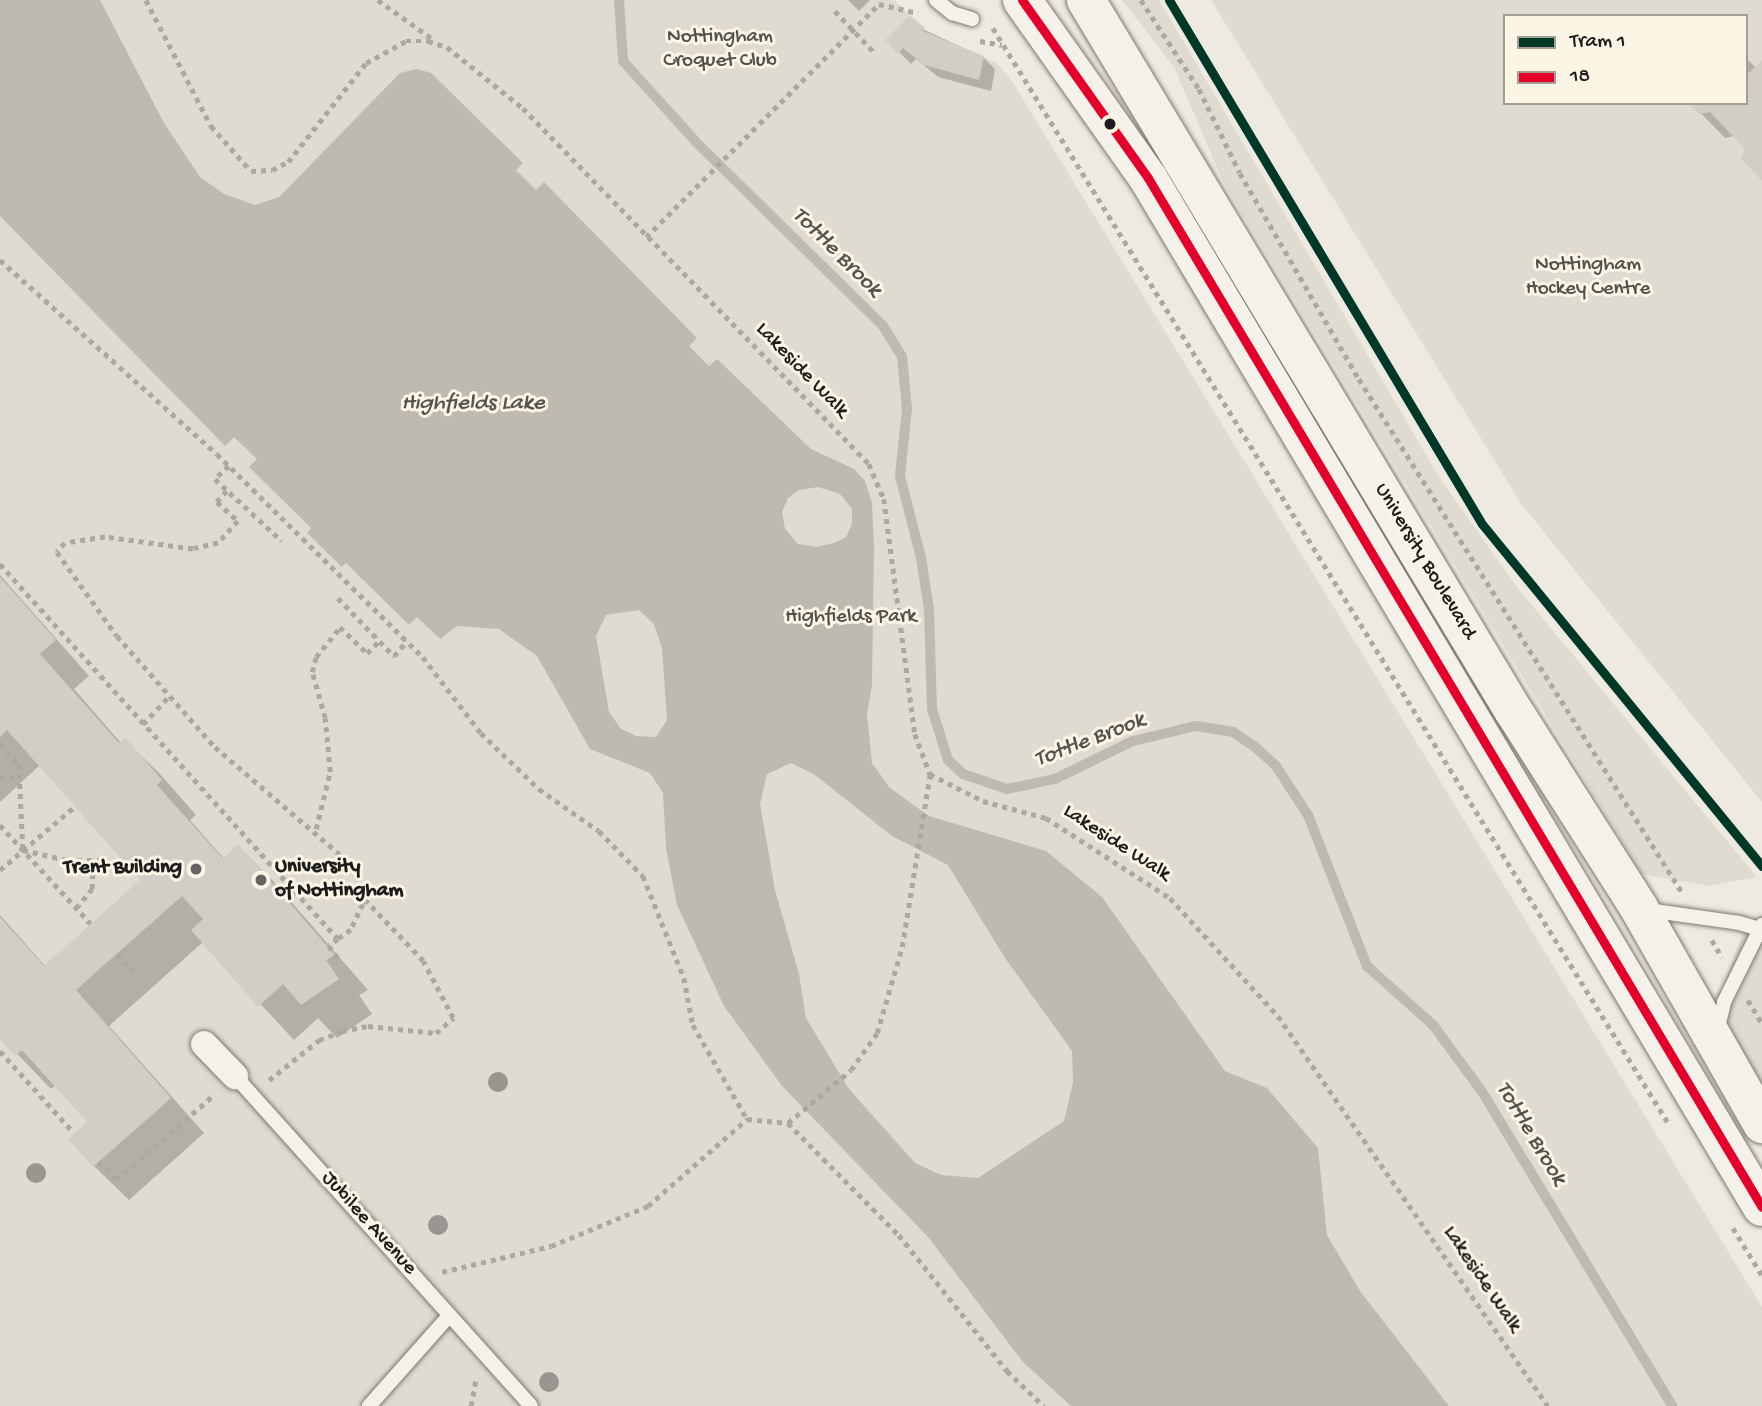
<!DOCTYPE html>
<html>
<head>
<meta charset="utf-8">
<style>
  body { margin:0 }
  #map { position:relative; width:1762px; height:1406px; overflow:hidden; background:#eeeae2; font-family:"Gochi Hand",sans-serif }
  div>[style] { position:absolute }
  .green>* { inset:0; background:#dfdbd0 }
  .water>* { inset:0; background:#bebab0 }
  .shadow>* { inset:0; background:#0003 }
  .stream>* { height:10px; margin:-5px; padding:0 5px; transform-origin:5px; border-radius:5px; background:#bebab0 }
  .building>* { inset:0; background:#d1cec8 }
  .path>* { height:4.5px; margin-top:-2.25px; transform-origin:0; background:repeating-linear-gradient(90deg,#aaa8a4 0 5px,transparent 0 10px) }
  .roads { filter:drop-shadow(0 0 2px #7a7975) drop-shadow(0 0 2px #7a7975) }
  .service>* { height:14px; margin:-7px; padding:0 7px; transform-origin:7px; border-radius:7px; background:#f4f1ea }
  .minor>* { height:26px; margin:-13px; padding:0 13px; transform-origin:13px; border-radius:13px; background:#f4f1ea }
  .primary>* { height:38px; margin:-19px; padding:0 19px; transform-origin:19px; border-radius:19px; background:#f4f1ea }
  .bus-1>* { height:9px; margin:-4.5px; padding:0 4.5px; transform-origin:4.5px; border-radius:4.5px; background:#e4002b }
  .tram-1>* { height:9px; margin:-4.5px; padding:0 4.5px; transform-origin:4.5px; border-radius:4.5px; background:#003828 }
  .trees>* { width:20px; height:20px; margin:-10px; border-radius:50%; background:#999691 }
  .dots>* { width:19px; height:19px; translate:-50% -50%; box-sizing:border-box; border:4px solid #fcf5e5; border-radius:50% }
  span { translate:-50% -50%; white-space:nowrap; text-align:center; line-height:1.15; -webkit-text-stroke:6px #fcf5e5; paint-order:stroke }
  .park-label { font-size:21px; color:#53514e }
  .street-label { font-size:21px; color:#1c1c1c }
  .poi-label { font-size:21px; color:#1c1c1c; font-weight:700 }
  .left { translate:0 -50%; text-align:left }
  .right { translate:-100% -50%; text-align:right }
  .water-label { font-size:23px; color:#55534f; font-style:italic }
  .legend { position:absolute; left:1503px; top:14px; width:245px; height:91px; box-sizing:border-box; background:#fcf5e5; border:2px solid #a29e95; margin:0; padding:9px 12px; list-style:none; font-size:21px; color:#1c1c1c }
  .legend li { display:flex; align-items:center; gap:14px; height:35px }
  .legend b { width:35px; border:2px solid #a29e95 }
</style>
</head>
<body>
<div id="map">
  <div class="green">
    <div style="clip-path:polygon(0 0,894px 0,925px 28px,922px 31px,995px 62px,1010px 78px,1762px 1307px,1762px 1406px,0 1406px)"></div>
    <div style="clip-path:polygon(1122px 0,1159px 0,1441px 480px,1520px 591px,1757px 877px,1709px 886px,1642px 874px,1223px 182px,1174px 67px)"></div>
    <div style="clip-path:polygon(evenodd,1211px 0,1762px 0,1762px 802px,1522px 505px,1211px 0,1505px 16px,1746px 16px,1746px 103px,1505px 103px,1505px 16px)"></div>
    <div style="clip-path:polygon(1762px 915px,1762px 1091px,1714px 1012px,1745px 928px)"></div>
  </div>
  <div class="water">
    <div style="clip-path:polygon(evenodd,0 0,100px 0,164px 123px,200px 177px,224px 194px,255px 205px,279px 197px,400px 73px,417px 69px,431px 73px,523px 163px,516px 170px,536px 190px,544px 182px,697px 338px,689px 346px,709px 366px,717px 359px,811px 449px,854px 469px,865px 481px,872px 503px,874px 547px,872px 685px,867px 715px,872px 763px,890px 788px,929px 816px,1046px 851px,1102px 897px,1225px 1071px,1267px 1088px,1318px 1148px,1327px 1235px,1360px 1291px,1449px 1406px,1071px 1406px,1023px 1362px,928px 1237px,782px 1086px,724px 1006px,677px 905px,666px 848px,663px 793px,650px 773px,590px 749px,537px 656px,499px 629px,457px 626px,440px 639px,417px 617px,409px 625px,346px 563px,342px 567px,307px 533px,311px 528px,249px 467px,257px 459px,234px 437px,225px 446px,0 216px,0 0,818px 487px,840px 494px,852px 509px,852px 524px,846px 537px,834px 543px,816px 547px,798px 544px,785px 529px,782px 512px,788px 498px,799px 490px,818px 487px,0 0,639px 610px,654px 624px,662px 648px,667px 720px,656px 737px,636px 736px,621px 729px,609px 712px,596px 636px,606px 615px,639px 610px,0 0,791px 763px,815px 775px,892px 836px,948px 865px,1005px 958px,1072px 1051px,1073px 1082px,1064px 1121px,978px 1178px,941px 1175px,915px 1163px,849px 1089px,806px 1018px,799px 974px,775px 890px,760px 804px,767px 774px,791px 763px)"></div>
  </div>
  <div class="shadow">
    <div style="clip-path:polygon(848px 0,870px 0,859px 11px)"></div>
    <div style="clip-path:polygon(923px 29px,983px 57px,995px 69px,991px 91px,938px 77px,916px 59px,911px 64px,887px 40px)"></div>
    <div style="clip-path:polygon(1746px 58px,1756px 68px,1762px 62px,1762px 179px,1747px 148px,1735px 136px,1725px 138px,1691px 103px,1746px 103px)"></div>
    <div style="clip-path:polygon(0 575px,89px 676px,74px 689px,121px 743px,125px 740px,160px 774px,196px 815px,190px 820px,225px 860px,238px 846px,273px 881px,368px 990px,359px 995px,372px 1014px,337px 1038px,318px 1018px,294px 1040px,203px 942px,109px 1026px,204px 1133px,129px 1200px,94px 1166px,89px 1122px,56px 1085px,51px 1089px,0 1036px,0 915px,46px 967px,143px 880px,40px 765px,0 802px)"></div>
  </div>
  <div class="stream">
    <div style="left:619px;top:0;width:61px;rotate:86.2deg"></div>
    <div style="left:623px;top:61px;width:110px;rotate:47.9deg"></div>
    <div style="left:697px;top:143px;width:261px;rotate:44.5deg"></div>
    <div style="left:883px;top:326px;width:36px;rotate:58deg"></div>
    <div style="left:902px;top:356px;width:53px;rotate:84.6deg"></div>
    <div style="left:907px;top:409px;width:67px;rotate:96deg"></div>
    <div style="left:900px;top:476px;width:85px;rotate:75.6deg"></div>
    <div style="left:921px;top:558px;width:52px;rotate:81.1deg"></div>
    <div style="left:929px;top:609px;width:100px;rotate:88.3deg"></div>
    <div style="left:932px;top:709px;width:53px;rotate:72.6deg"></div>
    <div style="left:948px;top:760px;width:21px;rotate:43deg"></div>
    <div style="left:963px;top:774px;width:46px;rotate:18.8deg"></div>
    <div style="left:1007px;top:789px;width:49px;rotate:-11.8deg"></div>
    <div style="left:1055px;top:779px;width:87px;rotate:-26deg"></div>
    <div style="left:1133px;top:741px;width:65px;rotate:-13.4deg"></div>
    <div style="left:1196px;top:726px;width:37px;rotate:9deg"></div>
    <div style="left:1233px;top:732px;width:25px;rotate:34deg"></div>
    <div style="left:1254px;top:746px;width:30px;rotate:42deg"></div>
    <div style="left:1276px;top:766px;width:59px;rotate:56.9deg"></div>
    <div style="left:1308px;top:815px;width:162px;rotate:68.7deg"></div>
    <div style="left:1367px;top:966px;width:89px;rotate:41.8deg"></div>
    <div style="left:1433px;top:1025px;width:81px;rotate:53.6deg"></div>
    <div style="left:1481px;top:1090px;width:369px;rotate:58.8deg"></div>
  </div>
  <div class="building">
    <div style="clip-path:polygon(909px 16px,925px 28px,922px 31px,984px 56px,979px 80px,924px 65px,903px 48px,898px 54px,885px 40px)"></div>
    <div style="clip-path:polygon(1762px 60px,1762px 181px,1741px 159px,1745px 149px,1710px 112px,1699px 114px,1688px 103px,1746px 103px,1746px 70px,1749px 73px)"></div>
    <div style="clip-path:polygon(0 577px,56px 640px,40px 654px,119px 743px,125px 737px,162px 780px,157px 785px,223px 859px,238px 844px,335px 955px,326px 960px,339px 979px,301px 1005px,283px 984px,258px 1007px,191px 930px,203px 919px,182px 896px,76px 990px,171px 1098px,93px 1167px,68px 1139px,87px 1122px,22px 1050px,15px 1056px,0 1039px,0 917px,44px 966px,140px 880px,7px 730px,0 737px)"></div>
  </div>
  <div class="path">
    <div style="left:146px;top:0;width:142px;rotate:62.7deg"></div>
    <div style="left:211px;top:126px;width:60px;rotate:48.4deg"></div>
    <div style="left:251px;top:171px;width:21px;rotate:-3deg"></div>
    <div style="left:272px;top:170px;width:18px;rotate:-27deg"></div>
    <div style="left:288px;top:162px;width:126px;rotate:-51.8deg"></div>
    <div style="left:366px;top:63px;width:46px;rotate:-28.8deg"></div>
    <div style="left:406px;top:41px;width:22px"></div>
    <div style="left:428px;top:41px;width:20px;rotate:18deg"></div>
    <div style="left:447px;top:47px;width:97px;rotate:38.8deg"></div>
    <div style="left:523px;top:108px;width:496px;rotate:45.8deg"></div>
    <div style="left:869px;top:464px;width:38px;rotate:67deg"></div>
    <div style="left:884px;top:499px;width:237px;rotate:82.5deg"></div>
    <div style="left:915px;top:734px;width:43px;rotate:69.4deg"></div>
    <div style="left:930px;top:774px;width:59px;rotate:27deg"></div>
    <div style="left:983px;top:801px;width:65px;rotate:15.1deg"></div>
    <div style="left:1046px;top:818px;width:148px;rotate:32.8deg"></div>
    <div style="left:1170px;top:898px;width:160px;rotate:47.5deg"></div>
    <div style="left:1278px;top:1016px;width:474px;rotate:55.3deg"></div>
    <div style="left:378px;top:0;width:69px;rotate:35.5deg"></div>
    <div style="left:1141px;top:0;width:106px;rotate:56.9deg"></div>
    <div style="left:1199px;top:89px;width:93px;rotate:64deg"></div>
    <div style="left:1240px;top:173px;width:238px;rotate:60deg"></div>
    <div style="left:1359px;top:379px;width:608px;rotate:57.82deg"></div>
    <div style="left:835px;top:11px;width:59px;rotate:46.4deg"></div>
    <div style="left:993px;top:28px;width:1290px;rotate:58.34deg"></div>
    <div style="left:980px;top:41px;width:22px;rotate:10deg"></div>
    <div style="left:646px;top:237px;width:330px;rotate:-45deg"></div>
    <div style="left:879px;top:4px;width:40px;rotate:13deg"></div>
    <div style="left:0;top:260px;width:291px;rotate:41.8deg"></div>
    <div style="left:217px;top:454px;width:289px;rotate:44.6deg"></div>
    <div style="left:423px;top:657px;width:96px;rotate:52.7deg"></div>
    <div style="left:481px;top:733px;width:81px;rotate:44deg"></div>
    <div style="left:539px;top:789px;width:73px;rotate:35deg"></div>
    <div style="left:599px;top:831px;width:63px;rotate:45.6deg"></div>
    <div style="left:643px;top:876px;width:110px;rotate:68.1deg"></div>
    <div style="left:684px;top:978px;width:48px;rotate:79.2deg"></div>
    <div style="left:693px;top:1025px;width:108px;rotate:60.1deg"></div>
    <div style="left:747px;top:1119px;width:41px;rotate:5.6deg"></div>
    <div style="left:788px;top:1123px;width:158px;rotate:45.3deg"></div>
    <div style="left:899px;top:1235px;width:174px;rotate:51.5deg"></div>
    <div style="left:1007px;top:1371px;width:51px;rotate:43.4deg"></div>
    <div style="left:229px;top:466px;width:19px;rotate:137deg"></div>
    <div style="left:215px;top:479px;width:91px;rotate:42.8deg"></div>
    <div style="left:227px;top:491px;width:15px;rotate:132deg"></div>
    <div style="left:217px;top:502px;width:28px;rotate:42deg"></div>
    <div style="left:238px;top:521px;width:30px;rotate:132deg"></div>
    <div style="left:218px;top:543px;width:26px;rotate:167deg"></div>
    <div style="left:193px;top:549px;width:89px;rotate:-172.2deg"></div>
    <div style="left:105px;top:537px;width:40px;rotate:171.5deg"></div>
    <div style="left:65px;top:543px;width:12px;rotate:132deg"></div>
    <div style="left:57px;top:552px;width:103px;rotate:54.5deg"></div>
    <div style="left:117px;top:636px;width:148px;rotate:48.6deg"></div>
    <div style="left:215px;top:747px;width:172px;rotate:40.7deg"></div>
    <div style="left:345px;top:859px;width:29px;rotate:56deg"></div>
    <div style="left:361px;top:883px;width:21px;rotate:85deg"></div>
    <div style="left:363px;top:904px;width:29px;rotate:115deg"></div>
    <div style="left:351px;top:930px;width:16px;rotate:145deg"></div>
    <div style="left:0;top:564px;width:505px;rotate:47.97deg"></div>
    <div style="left:338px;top:939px;width:11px;rotate:142deg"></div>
    <div style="left:329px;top:946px;width:15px;rotate:53deg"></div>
    <div style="left:338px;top:598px;width:81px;rotate:46deg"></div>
    <div style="left:394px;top:656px;width:20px;rotate:-49deg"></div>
    <div style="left:143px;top:724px;width:40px;rotate:-47deg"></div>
    <div style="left:0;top:743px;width:28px;rotate:48deg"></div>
    <div style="left:19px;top:764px;width:86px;rotate:87.3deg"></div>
    <div style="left:23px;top:850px;width:45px;rotate:12.8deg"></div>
    <div style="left:67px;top:860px;width:34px"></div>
    <div style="left:101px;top:860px;width:7px;rotate:45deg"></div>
    <div style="left:0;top:778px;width:20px;rotate:-3deg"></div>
    <div style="left:0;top:825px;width:134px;rotate:47.4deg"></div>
    <div style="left:316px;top:829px;width:59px;rotate:-76.2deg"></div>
    <div style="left:330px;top:772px;width:54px;rotate:-95.3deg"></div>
    <div style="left:325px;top:718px;width:48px;rotate:-105.8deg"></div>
    <div style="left:312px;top:672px;width:16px;rotate:-75deg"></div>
    <div style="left:316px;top:657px;width:38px;rotate:-51deg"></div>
    <div style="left:340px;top:627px;width:37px;rotate:44deg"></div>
    <div style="left:367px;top:653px;width:17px;rotate:-45deg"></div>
    <div style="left:0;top:870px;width:97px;rotate:-40.4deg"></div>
    <div style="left:76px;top:908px;width:25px;rotate:-50deg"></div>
    <div style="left:92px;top:889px;width:26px;rotate:-88deg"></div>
    <div style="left:1712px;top:940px;width:20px;rotate:60deg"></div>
    <div style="left:118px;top:954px;width:24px;rotate:48deg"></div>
    <div style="left:1748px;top:1000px;width:27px;rotate:59deg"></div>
    <div style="left:0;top:1051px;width:110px;rotate:47.9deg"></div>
    <div style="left:269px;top:1080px;width:64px;rotate:-38.7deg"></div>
    <div style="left:319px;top:1040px;width:25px;rotate:-21deg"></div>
    <div style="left:342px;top:1031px;width:26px;rotate:-11deg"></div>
    <div style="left:368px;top:1026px;width:68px;rotate:5.9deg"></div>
    <div style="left:436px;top:1033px;width:23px;rotate:-41deg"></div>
    <div style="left:453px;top:1018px;width:64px;rotate:-117.8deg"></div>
    <div style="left:423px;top:961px;width:88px;rotate:-133.6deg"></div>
    <div style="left:788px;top:1123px;width:82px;rotate:-40.1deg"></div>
    <div style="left:851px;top:1070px;width:45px;rotate:-54.9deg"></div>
    <div style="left:877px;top:1033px;width:90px;rotate:-73.8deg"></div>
    <div style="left:902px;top:947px;width:175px;rotate:-80.8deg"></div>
    <div style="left:99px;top:1161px;width:26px;rotate:47deg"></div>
    <div style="left:117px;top:1180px;width:130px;rotate:-41.3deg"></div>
    <div style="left:1733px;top:1228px;width:55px;rotate:58.3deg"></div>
    <div style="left:442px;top:1272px;width:112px;rotate:-13.4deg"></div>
    <div style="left:551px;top:1246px;width:105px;rotate:-22.4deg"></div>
    <div style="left:648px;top:1206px;width:132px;rotate:-41.3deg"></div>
    <div style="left:471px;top:1406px;width:27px;rotate:-80deg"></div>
  </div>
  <div class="roads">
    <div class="service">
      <div style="left:936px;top:0;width:21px;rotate:39deg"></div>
      <div style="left:952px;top:13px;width:21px;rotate:17deg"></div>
      <div style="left:1647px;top:910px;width:93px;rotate:8deg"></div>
      <div style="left:1739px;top:923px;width:19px;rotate:16deg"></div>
      <div style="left:1757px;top:928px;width:8px;rotate:60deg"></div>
      <div style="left:1717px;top:1031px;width:30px;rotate:-76deg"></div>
      <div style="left:1724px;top:1002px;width:86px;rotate:-63.7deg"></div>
      <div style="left:235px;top:1076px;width:443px;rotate:48.1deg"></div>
      <div style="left:369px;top:1406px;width:120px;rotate:-48.4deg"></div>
    </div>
    <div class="minor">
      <div style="left:204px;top:1044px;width:45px;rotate:45.9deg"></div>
    </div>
    <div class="primary">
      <div style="left:1022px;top:0;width:218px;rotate:54.7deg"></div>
      <div style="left:1148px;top:178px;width:1198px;rotate:59.18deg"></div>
      <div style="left:1086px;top:0;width:829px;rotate:58.98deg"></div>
      <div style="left:1513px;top:710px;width:235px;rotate:57.5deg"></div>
      <div style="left:1639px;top:908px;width:249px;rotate:60.3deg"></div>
    </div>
  </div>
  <div class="bus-1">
    <div style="left:1022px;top:0;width:218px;rotate:54.7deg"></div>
    <div style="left:1148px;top:178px;width:1198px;rotate:59.18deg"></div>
  </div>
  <div class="tram-1">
    <div style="left:1169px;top:0;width:610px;rotate:59.15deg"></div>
    <div style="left:1482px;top:524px;width:442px;rotate:50.7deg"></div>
  </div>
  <div class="trees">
    <div style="left:498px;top:1082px"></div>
    <div style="left:36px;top:1173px"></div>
    <div style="left:438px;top:1225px"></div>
    <div style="left:549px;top:1382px"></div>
  </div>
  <div class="dots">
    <div style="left:1110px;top:124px;background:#1c1c1c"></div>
    <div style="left:196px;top:869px;background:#666461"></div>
    <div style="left:261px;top:880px;background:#666461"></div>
  </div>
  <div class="park-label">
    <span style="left:720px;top:50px">Nottingham<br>Croquet Club</span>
    <span style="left:1588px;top:278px">Nottingham<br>Hockey Centre</span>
    <span style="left:851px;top:618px">Highfields Park</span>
  </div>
  <div class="street-label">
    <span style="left:801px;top:371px;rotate:46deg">Lakeside Walk</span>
    <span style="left:1424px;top:562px;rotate:59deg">University Boulevard</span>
    <span style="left:1116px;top:844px;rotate:33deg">Lakeside Walk</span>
    <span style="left:368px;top:1224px;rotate:48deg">Jubilee Avenue</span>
    <span style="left:1481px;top:1280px;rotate:56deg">Lakeside Walk</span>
  </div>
  <div class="poi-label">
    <span class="left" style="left:275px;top:880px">University<br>of Nottingham</span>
    <span class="right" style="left:182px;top:869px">Trent Building</span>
  </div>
  <div class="water-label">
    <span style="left:836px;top:253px;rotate:45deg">Tottle Brook</span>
    <span style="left:473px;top:404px">Highfields Lake</span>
    <span style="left:1090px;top:741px;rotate:-21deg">Tottle Brook</span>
    <span style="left:1530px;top:1134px;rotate:59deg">Tottle Brook</span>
  </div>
  <ul class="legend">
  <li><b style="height:9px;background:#003828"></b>Tram 1</li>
  <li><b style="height:9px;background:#e4002b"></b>18</li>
  </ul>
</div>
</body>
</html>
